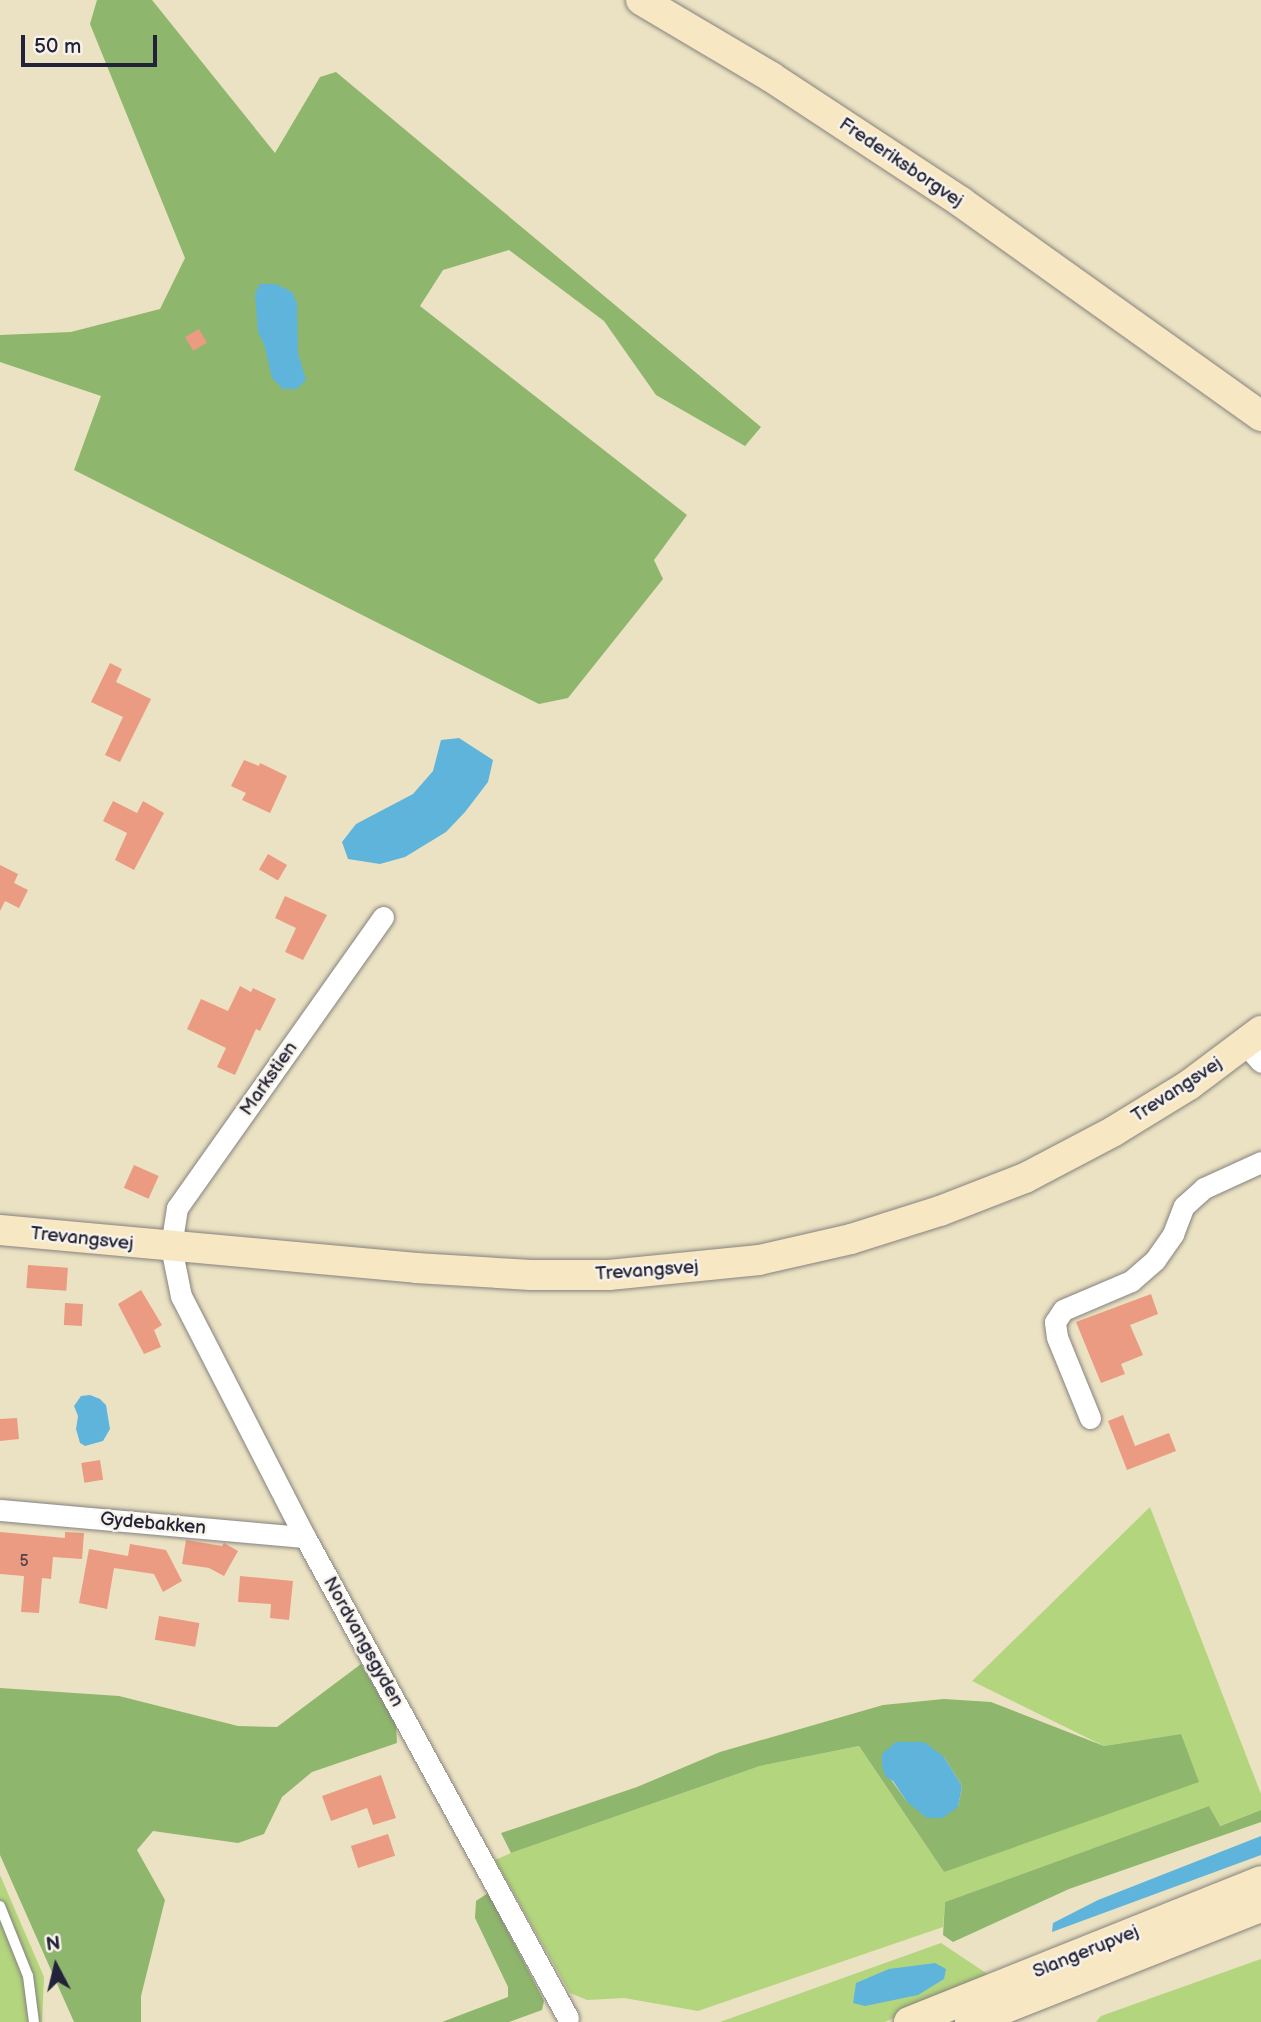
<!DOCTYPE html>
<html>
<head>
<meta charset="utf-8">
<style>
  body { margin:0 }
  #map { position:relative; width:1261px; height:2022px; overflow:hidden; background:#ebe2c3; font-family:"Balsamiq Sans",sans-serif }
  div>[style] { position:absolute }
  .green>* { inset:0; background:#b3d57d }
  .forest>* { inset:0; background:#8eb66c }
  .water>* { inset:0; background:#5fb4db }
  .building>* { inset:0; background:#ea9b81; transform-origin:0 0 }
  .roads { filter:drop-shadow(0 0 2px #86827f) drop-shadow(0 0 2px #86827f) }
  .lane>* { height:10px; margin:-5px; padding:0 5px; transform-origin:5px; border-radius:5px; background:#fff }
  .street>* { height:21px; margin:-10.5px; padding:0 10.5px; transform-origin:10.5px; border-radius:10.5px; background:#fff }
  .secondary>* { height:30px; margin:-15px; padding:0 15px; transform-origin:15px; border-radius:15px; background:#f7e8c3 }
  span { translate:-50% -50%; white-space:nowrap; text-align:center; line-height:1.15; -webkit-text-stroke:5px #f7f3e8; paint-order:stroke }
  .number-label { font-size:16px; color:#54404c }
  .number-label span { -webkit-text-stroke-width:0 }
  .street-label { font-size:19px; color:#22223b }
  .north { position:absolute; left:21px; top:1931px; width:70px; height:70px; -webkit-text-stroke:5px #f7f3e8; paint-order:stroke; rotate:353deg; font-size:19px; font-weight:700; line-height:28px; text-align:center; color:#22223b }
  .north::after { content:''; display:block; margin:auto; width:24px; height:32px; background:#22223b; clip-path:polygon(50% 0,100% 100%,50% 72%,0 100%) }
  .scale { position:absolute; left:21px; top:35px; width:136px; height:32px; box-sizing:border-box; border:4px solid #22223b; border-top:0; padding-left:9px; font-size:21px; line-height:24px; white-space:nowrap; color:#22223b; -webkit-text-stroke:5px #f7f3e8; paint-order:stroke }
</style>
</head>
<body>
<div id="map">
  <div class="green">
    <div style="clip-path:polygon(1150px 1507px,1261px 1794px,1261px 1810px,1219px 1826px,1209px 1806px,945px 1902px,943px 1927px,698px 2011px,624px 1998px,587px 2000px,570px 1993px,495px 1860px,511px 1853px,760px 1766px,859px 1746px,944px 1872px,1181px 1734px,1104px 1746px,972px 1681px)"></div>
    <div style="clip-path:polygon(0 1875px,44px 1977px,42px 2022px,0 2022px)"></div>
    <div style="clip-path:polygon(941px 1943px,989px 1975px,885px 2022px,720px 2022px)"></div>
    <div style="clip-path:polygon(1261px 1959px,1261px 2022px,1096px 2022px,1101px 2016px)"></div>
  </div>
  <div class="forest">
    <div style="clip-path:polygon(97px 0,152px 0,275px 153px,320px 77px,336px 72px,761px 427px,745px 446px,656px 395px,604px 321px,509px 250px,443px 270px,420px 306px,687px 515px,654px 560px,663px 579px,568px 698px,539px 704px,74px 470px,101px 396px,0 362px,0 335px,71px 332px,160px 309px,185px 258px,90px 24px)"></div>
    <div style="clip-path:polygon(361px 1664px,396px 1724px,397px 1743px,312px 1772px,282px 1797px,264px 1834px,238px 1843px,153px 1831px,137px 1850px,165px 1900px,141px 1996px,141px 2022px,74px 2022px,0 1855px,0 1688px,119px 1696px,238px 1726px,277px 1727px)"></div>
    <div style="clip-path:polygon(evenodd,944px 1699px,991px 1702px,1104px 1746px,1181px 1734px,1199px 1782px,944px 1872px,859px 1746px,760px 1766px,511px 1853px,501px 1833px,637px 1787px,720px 1752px,883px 1705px,944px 1699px,944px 1757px,962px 1786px,958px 1807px,907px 1802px,882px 1767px,944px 1757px)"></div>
    <div style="clip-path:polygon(1209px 1806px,1220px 1826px,1261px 1810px,1261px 1822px,1069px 1889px,953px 1942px,943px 1935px,945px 1902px)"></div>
    <div style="clip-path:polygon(488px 1893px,544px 2001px,542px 2010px,509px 2022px,442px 2022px,508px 1997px,508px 1987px,475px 1918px,476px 1901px)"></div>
  </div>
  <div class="water">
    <div style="clip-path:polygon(260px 284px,276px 284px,292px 292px,297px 303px,298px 353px,306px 380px,297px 389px,283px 389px,272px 378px,264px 344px,258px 332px,255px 294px)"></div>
    <div style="clip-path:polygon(459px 738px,493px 760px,488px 782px,465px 812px,446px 832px,405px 857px,380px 864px,348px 859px,342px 842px,356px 824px,413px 794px,433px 771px,441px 740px)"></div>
    <div style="clip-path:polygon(90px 1395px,100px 1399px,106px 1405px,110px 1429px,103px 1441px,85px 1446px,80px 1443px,76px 1429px,78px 1416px,74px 1406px,81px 1396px)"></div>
    <div style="clip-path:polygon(896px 1742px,924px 1742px,944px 1757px,962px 1786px,958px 1807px,942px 1818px,927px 1818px,907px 1802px,893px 1781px,886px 1777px,882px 1767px,882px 1754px)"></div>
    <div style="clip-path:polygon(1261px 1836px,1261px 1855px,1052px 1932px,1053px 1923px,1098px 1900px)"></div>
    <div style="clip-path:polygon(935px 1963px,946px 1969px,944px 1979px,918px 1995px,865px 2006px,853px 2003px,856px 1983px,889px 1969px)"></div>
  </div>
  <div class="building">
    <div style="left:199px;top:329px;width:16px;height:16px;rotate:60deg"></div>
    <div style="clip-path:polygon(110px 663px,122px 669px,116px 682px,151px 699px,120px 762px,105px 755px,123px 717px,91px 702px)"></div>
    <div style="clip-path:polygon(244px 760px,259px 766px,260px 763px,287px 776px,270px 813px,242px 800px,246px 793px,231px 786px)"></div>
    <div style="clip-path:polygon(113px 801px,137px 813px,143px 801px,164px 813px,134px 870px,115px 860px,127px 833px,103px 821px)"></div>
    <div style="left:268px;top:854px;width:22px;height:18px;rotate:30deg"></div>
    <div style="clip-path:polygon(0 865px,18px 874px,14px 883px,28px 890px,19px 908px,5px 901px,0 911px)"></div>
    <div style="clip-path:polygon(285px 896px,327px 915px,303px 960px,285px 952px,296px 928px,275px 918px)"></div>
    <div style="clip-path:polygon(240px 986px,251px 992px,253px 988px,276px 999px,260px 1031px,256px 1029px,235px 1075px,217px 1067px,226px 1048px,187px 1029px,201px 999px,228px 1011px)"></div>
    <div style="left:134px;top:1165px;width:27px;height:25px;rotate:24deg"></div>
    <div style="left:28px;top:1265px;width:40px;height:23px;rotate:4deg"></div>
    <div style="clip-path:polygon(141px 1290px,162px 1325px,154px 1330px,161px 1347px,144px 1354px,118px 1304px)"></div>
    <div style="clip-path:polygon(1151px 1294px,1158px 1314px,1130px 1325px,1143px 1355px,1121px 1364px,1125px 1374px,1101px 1383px,1076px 1322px)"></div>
    <div style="left:65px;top:1303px;width:18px;height:22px;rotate:3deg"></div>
    <div style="clip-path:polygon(1123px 1415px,1135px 1446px,1169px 1433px,1176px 1451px,1127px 1470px,1108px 1421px)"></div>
    <div style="clip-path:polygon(17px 1418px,19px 1439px,0 1441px,0 1419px)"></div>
    <div style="left:100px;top:1460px;width:20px;height:19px;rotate:81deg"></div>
    <div style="clip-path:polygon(0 1532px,65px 1538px,65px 1532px,84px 1533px,82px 1559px,53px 1557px,51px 1579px,42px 1578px,39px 1613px,21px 1612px,24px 1576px,0 1574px)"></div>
    <div style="clip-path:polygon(186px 1540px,222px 1546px,224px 1543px,238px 1551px,224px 1576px,209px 1568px,182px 1564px)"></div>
    <div style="clip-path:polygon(130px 1544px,166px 1550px,182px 1581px,163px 1592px,154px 1574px,114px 1568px,107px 1609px,79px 1603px,89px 1549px,128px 1556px)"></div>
    <div style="clip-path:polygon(240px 1576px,293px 1581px,289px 1620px,270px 1618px,271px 1604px,238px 1602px)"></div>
    <div style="left:159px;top:1616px;width:41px;height:24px;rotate:10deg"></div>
    <div style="clip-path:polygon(381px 1775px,396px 1818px,373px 1825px,367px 1808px,331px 1821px,322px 1796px)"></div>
    <div style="left:388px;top:1834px;width:23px;height:39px;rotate:72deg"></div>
  </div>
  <div class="roads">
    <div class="lane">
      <div style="left:0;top:1906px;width:75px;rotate:68.2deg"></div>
      <div style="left:28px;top:1976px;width:46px;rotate:82.6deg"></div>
    </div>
    <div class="street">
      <div style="left:383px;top:917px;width:357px;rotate:125.3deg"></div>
      <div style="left:177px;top:1208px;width:39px;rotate:99deg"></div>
      <div style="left:171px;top:1247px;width:50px;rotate:78.5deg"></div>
      <div style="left:181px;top:1296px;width:271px;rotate:62.8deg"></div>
      <div style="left:305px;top:1537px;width:548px;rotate:61.33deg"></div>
      <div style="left:1245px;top:1044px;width:24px;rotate:48deg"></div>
      <div style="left:1090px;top:1418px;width:87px;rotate:-112.2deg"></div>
      <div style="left:1057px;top:1337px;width:15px;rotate:-98deg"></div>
      <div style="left:1055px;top:1322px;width:14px;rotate:-56deg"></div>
      <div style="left:1063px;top:1310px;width:74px;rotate:-23.1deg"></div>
      <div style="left:1131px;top:1281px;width:32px;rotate:-41deg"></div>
      <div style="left:1155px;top:1260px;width:32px;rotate:-55deg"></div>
      <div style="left:1173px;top:1234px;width:30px;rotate:-69deg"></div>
      <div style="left:1184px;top:1206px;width:27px;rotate:-42deg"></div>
      <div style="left:1204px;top:1188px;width:63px;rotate:-24.5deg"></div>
      <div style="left:0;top:1510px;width:306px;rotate:5.1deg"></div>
    </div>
    <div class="secondary">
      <div style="left:641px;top:0;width:151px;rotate:30.6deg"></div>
      <div style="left:771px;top:77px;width:227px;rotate:33.3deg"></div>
      <div style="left:961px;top:202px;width:369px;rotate:35.5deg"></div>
      <div style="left:0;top:1230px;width:418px;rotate:5.2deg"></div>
      <div style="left:416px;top:1268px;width:115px;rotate:3.5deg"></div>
      <div style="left:531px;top:1275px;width:78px"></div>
      <div style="left:609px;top:1275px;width:151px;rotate:-5.7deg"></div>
      <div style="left:759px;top:1260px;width:94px;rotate:-12.9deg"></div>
      <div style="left:851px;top:1239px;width:93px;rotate:-17.5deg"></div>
      <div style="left:940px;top:1211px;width:91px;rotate:-21.2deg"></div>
      <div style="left:1025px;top:1178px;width:101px;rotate:-27.8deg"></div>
      <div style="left:1114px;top:1131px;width:88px;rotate:-31.5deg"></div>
      <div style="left:1189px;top:1085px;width:90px;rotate:-36.9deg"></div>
      <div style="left:909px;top:2022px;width:379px;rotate:-21.8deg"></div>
      <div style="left:970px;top:2022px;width:313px;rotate:-21.6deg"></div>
    </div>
  </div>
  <div class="number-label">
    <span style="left:24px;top:1562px">5</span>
  </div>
  <div class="street-label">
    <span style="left:901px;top:163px;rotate:34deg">Frederiksborgvej</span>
    <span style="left:269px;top:1079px;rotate:-55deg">Markstien</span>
    <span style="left:1177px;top:1090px;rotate:-33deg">Trevangsvej</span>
    <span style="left:82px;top:1239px;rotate:6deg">Trevangsvej</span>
    <span style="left:647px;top:1271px;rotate:-4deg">Trevangsvej</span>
    <span style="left:153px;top:1524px;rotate:5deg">Gydebakken</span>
    <span style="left:363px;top:1642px;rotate:61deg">Nordvangsgyden</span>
    <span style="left:1086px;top:1952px;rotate:-22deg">Slangerupvej</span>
  </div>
  <div class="north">N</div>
  <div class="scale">50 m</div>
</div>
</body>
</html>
